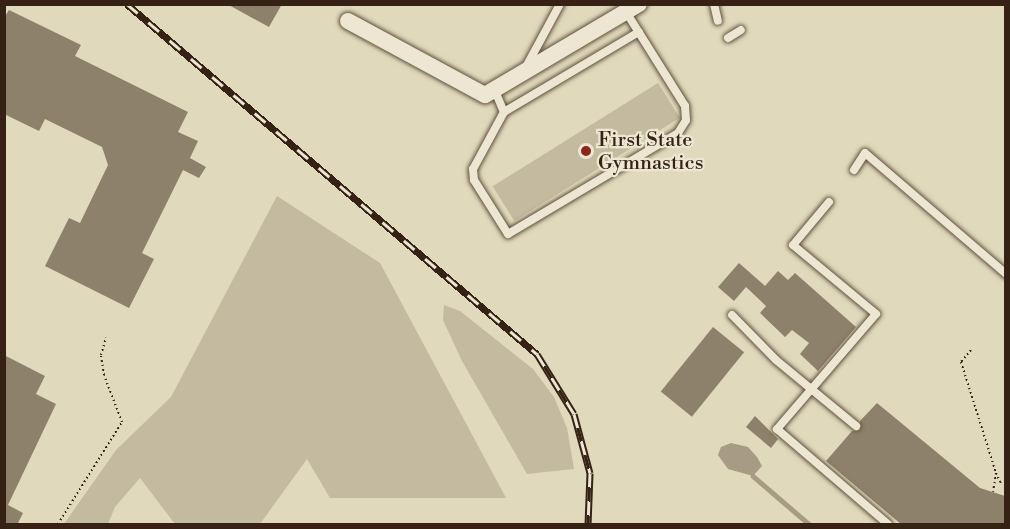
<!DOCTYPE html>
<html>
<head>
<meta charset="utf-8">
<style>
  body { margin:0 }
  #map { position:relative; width:1010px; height:529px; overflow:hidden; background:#e1d9bb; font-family:"Libre Bodoni",serif }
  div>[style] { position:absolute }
  .green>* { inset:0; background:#c4ba9f; transform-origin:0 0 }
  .water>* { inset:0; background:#a79b83 }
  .stream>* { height:4.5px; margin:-2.25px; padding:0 2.25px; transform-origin:2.25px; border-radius:2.25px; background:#a79b83 }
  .building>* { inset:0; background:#8e816b; transform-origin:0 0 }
  .path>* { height:2px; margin-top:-1px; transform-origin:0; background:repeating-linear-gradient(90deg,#352215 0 1.5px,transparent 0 4.5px) }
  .roads { filter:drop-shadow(0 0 2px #60503e) drop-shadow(0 0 2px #60503e) }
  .service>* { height:8px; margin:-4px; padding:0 4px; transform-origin:4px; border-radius:4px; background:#ece6d3 }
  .minor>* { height:16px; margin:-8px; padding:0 8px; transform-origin:8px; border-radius:8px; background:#ece6d3 }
  .rail>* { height:7px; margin-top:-3.5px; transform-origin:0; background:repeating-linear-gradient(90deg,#ece6d3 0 14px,#352215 0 28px); box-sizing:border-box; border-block:2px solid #352215 }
  .dots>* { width:16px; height:16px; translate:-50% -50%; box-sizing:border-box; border:3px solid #ece6d3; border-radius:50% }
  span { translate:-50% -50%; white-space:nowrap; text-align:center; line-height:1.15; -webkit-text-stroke:4.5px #ece6d3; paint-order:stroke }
  .poi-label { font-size:20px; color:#352215 }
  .left { translate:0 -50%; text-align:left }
  .frame { position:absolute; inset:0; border:6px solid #352215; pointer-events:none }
</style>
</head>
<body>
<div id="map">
  <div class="green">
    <div style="left:658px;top:83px;width:41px;height:195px;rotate:58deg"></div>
    <div style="clip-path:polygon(277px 196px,380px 263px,506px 498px,330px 498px,307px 459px,260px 524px,175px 524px,140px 478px,115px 507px,108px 524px,64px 524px,116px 450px,171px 397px)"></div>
    <div style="clip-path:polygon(444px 305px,460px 311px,533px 369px,554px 397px,567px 428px,574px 469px,527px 474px,462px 361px,443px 320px)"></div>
  </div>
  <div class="water">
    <div style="clip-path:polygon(731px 443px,748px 447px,757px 457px,762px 466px,753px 476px,728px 469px,718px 455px,721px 447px)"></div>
  </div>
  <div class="stream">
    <div style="left:753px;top:476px;width:74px;rotate:40.6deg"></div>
  </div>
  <div class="building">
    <div style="clip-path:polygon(227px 4px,282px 4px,269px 27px)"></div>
    <div style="clip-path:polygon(9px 10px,81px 45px,75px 56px,188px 112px,178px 132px,198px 141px,190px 158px,206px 167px,199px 178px,183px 170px,142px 253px,154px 259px,129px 308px,45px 266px,69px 218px,80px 223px,108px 165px,102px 147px,45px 119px,39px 131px,4px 114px,4px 18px)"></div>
    <div style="clip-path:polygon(739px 263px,765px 286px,778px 271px,788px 280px,795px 273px,856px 327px,818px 371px,800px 354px,809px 343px,792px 330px,785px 337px,760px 313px,766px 306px,746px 287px,734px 301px,718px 287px)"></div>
    <div style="left:713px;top:327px;width:40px;height:83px;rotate:39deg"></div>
    <div style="clip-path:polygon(4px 355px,45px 376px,36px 394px,56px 404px,8px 505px,23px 513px,17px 525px,4px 525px)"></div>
    <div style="clip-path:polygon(877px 403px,980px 488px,1005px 496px,1005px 525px,902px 525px,826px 461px,852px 431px,860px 430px,860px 421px)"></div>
    <div style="clip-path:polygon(755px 416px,778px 439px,771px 448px,746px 427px)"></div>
  </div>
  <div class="path">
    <div style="left:971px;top:350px;width:16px;rotate:130deg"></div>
    <div style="left:961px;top:362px;width:116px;rotate:72.5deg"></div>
    <div style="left:996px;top:473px;width:19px;rotate:99deg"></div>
    <div style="left:996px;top:473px;width:10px;rotate:66deg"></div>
    <div style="left:1000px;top:482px;width:6px;rotate:-18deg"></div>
    <div style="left:58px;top:524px;width:120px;rotate:-57.9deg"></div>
    <div style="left:122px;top:422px;width:50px;rotate:-111deg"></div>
    <div style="left:104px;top:375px;width:20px;rotate:-99deg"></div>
    <div style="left:101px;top:355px;width:18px;rotate:-74deg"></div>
  </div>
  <div class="roads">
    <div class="service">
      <div style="left:714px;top:4px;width:17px;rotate:77deg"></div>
      <div style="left:728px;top:38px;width:15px;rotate:-32deg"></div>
      <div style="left:526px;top:67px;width:72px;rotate:-61.6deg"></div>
      <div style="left:495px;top:91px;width:23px;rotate:67deg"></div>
      <div style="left:504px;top:112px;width:65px;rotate:118.5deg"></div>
      <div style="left:473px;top:169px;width:11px;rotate:85deg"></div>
      <div style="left:474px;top:180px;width:64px;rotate:57.8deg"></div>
      <div style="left:508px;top:234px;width:198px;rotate:-30.7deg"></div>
      <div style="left:678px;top:133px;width:15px;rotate:-58deg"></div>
      <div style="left:686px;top:120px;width:14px;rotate:-94deg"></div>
      <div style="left:685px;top:106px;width:111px;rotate:-122.1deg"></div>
      <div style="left:504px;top:112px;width:157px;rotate:-30.7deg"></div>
      <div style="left:854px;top:170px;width:20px;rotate:-57deg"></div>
      <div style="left:865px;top:153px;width:186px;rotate:40.6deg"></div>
      <div style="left:829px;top:202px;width:56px;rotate:129.9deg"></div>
      <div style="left:793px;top:245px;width:108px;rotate:39.7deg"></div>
      <div style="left:876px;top:314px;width:152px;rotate:130.7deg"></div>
      <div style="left:777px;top:429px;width:146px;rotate:40.6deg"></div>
      <div style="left:732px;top:315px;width:63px;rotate:45.6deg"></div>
      <div style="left:776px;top:360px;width:104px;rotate:39.5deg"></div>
    </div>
    <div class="minor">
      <div style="left:348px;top:21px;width:156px;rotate:28.4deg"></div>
      <div style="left:485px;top:95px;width:179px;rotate:-30.6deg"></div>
    </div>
  </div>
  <div class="rail">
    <div style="left:127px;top:4px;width:539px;rotate:40.49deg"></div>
    <div style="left:537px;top:354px;width:70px;rotate:58.3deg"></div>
    <div style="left:574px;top:414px;width:61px;rotate:74.8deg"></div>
    <div style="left:590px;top:473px;width:51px;rotate:92.2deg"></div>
  </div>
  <div class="dots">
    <div style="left:586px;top:151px;background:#8f2418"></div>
  </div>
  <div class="poi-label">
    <span class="left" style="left:598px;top:152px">First State<br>Gymnastics</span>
  </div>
  <div class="frame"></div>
</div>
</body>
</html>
